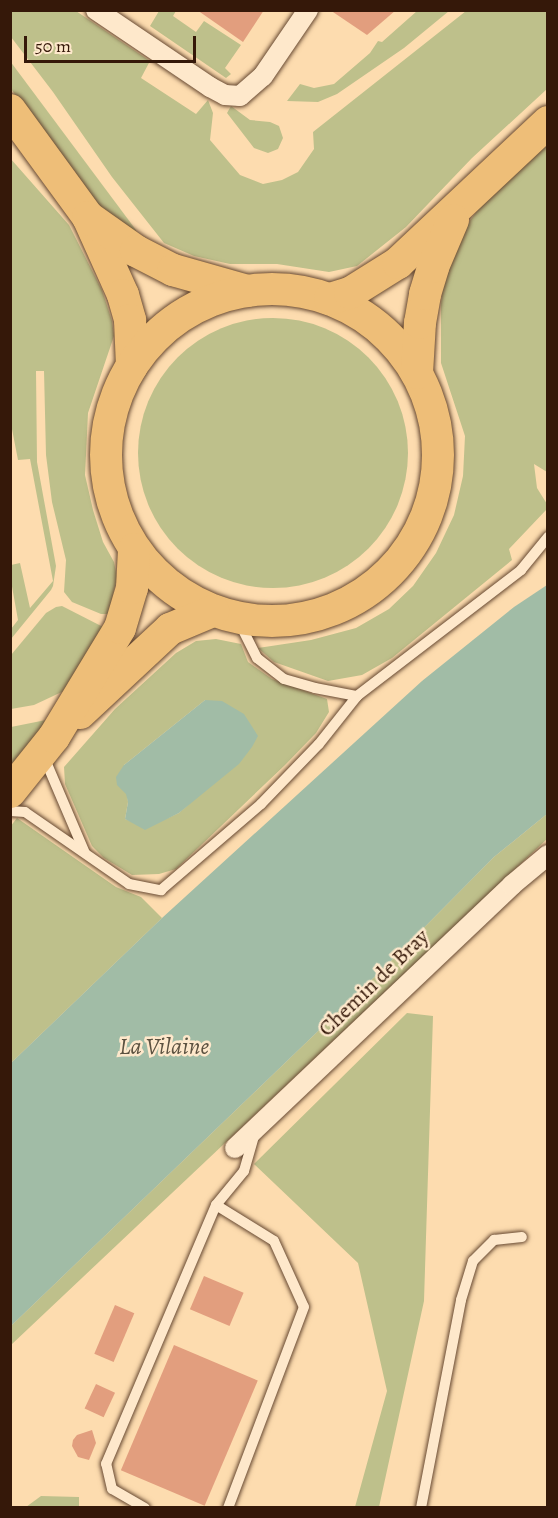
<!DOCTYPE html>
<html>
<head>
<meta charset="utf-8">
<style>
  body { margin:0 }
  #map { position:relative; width:558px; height:1518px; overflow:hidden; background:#fddcaf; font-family:Alegreya,serif }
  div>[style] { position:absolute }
  .green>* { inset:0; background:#bec08b }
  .round { border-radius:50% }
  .water>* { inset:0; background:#a1bca6 }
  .building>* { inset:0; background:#e29e7e; transform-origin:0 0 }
  .roads { filter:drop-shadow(0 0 2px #674932) drop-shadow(0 0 2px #674932) }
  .lane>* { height:10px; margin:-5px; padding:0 5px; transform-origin:5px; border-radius:5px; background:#fee8cb }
  .street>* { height:20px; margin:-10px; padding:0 10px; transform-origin:10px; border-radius:10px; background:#fee8cb }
  .primary>* { height:32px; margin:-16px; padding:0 16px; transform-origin:16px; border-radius:16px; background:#eebe78 }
  .primary>.ring { margin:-16px; padding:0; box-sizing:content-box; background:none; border:32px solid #eebe78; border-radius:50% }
  span { translate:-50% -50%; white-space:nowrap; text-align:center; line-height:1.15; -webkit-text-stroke:5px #fee8cb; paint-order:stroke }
  .street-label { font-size:22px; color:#351809 }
  .water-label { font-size:24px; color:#5b5140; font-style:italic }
  .frame { position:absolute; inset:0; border:12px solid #351809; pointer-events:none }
  .scale { position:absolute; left:24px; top:36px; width:172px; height:27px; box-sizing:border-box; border:3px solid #351809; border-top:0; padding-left:8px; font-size:18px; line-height:21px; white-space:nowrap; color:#351809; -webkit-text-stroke:4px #fee8cb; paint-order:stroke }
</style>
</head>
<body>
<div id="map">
  <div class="green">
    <div style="clip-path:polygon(11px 10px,76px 11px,150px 61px,141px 78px,196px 114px,208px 100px,213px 113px,210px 140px,240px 175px,263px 184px,282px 180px,298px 172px,314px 149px,313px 132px,466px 11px,547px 11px,547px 89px,472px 158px,406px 227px,357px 266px,329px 272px,277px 264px,230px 264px,194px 256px,164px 243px,112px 177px,53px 92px,11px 37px)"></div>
    <div style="clip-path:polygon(159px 11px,176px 11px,173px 16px,196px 32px,204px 21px,241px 45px,225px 68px,231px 74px,226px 78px,150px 26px)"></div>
    <div style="clip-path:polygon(417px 11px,449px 11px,404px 48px,337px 94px,318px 102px,287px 101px,300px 84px,314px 88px,334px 84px,370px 53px,378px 41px,382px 42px)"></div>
    <div style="clip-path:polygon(10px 61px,136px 230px,137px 240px,104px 212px,11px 89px)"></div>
    <div style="clip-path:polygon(231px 106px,250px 120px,270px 122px,279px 126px,283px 138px,278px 149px,268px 153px,254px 148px,227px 113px)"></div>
    <div style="clip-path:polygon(547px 142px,547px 472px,534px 464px,537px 488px,547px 504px,547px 509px,509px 549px,512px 560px,392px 658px,362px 675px,328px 681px,274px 662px,258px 648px,311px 640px,356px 628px,389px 609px,413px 586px,436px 553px,454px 515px,463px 476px,465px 436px,441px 363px,441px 304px,445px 268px,458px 238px,481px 205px)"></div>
    <div style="clip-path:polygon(10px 158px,69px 225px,102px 290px,112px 321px,114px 336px,88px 413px,85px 475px,93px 510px,103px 542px,114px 562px,117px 577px,109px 614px,101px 614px,72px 602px,64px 592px,66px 560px,52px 502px,46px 455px,44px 371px,36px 371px,37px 462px,56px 566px,53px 586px,51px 590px,11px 639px,11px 629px,18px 620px,11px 581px,11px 565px,20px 563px,30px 608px,53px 581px,30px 459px,18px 460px,11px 424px)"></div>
    <div class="round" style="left:138px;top:318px;width:270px;height:270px"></div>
    <div style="clip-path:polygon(62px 606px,109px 630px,66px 690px,34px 705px,11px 709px,11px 655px,46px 613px,56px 607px)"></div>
    <div style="clip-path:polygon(evenodd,216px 639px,241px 644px,248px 662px,272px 679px,327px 699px,329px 712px,316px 733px,285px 765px,176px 869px,159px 874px,132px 875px,104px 858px,92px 846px,65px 784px,64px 767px,115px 709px,176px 653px,196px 641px,216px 639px,205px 700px,215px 781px,179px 813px,168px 818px,135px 823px,125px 819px,128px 802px,124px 765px,205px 700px)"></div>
    <div style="clip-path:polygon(46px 720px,11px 770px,11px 727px)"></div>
    <div style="clip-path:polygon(547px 814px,547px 839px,11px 1345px,11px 1326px,389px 963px,494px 857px)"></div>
    <div style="clip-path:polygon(17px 818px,116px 887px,141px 897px,162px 918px,11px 1063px,10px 827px)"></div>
    <div style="clip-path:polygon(407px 1013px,433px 1016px,424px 1301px,379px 1507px,355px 1507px,387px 1391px,358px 1263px,254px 1164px)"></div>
    <div style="clip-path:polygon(41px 1496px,79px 1497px,79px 1507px,26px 1507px)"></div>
  </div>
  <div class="water">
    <div style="clip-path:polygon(547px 585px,547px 814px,494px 857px,389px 963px,11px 1326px,11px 1063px,162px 918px,422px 681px,514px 607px)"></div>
    <div style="clip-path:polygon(205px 700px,222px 701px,244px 714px,258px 736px,252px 747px,239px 764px,179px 813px,145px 830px,125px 819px,128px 802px,126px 794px,117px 785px,116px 777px,124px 765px)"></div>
  </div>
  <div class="building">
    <div style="clip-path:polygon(197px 10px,264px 10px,243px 42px)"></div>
    <div style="clip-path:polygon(330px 10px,396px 10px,367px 35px)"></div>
    <div style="left:204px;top:1276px;width:43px;height:36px;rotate:23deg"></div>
    <div style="left:115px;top:1305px;width:21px;height:53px;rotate:23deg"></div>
    <div style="left:174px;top:1345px;width:91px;height:136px;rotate:23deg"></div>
    <div style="left:96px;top:1384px;width:21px;height:27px;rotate:25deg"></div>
    <div style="clip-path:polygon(92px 1430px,96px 1443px,89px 1460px,78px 1457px,72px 1446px,73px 1440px,77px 1435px)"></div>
  </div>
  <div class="roads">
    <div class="lane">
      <div style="left:237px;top:618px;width:45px;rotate:63.4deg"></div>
      <div style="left:257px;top:658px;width:34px;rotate:38deg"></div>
      <div style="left:284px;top:679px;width:32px;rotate:16deg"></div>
      <div style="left:315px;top:688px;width:43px;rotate:10.8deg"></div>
      <div style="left:44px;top:757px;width:104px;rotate:66.9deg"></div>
      <div style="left:10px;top:811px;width:15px;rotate:4deg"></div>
      <div style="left:25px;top:812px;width:126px;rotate:34.7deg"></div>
      <div style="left:129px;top:884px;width:33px;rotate:11deg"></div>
      <div style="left:161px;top:890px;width:132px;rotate:-40.7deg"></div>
      <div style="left:261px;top:804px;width:83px;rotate:-46deg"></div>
      <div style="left:319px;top:744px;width:61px;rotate:-51.6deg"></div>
      <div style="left:357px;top:696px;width:207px;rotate:-37.5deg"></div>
      <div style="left:521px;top:570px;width:43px;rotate:-50.7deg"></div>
      <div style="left:216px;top:1205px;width:68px;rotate:31.8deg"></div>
      <div style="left:274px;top:1241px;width:72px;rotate:65.6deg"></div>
      <div style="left:304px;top:1307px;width:215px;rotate:110.7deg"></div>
      <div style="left:145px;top:1508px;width:38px;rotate:-150deg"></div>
      <div style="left:112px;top:1489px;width:26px;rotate:-103deg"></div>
      <div style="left:106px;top:1464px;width:281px;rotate:-67deg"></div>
      <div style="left:216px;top:1205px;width:44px;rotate:-50.5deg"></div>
      <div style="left:244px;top:1171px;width:40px;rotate:-74deg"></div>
      <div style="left:421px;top:1508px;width:212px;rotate:-79.1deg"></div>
      <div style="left:461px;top:1300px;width:41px;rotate:-72.9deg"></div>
      <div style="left:473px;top:1261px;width:30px;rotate:-45deg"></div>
      <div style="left:494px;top:1240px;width:28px;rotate:-6deg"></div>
    </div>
    <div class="street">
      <div style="left:96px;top:10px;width:138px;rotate:34deg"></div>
      <div style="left:210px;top:87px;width:17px;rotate:28deg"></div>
      <div style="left:225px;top:95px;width:15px;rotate:4deg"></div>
      <div style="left:240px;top:96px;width:30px;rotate:-41deg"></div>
      <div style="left:263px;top:76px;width:80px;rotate:-55.7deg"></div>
      <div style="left:235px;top:1148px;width:382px;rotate:-43.5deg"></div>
      <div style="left:512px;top:885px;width:47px;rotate:-39.8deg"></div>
    </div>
    <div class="primary">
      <div style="left:10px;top:110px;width:132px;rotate:53.9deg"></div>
      <div style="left:88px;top:217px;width:85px;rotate:65.8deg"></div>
      <div style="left:123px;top:295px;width:26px;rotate:74deg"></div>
      <div style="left:130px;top:320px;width:46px;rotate:87.5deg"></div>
      <div style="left:88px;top:217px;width:59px;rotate:35.3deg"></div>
      <div style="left:136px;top:251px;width:42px;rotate:27.2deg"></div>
      <div style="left:173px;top:270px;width:77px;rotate:15.8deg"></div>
      <div class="ring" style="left:106px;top:289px;width:300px;height:300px"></div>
      <div style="left:330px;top:299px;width:21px;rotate:-17deg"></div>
      <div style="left:350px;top:293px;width:57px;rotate:-32deg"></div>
      <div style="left:398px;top:263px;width:206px;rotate:-43.2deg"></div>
      <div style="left:417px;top:373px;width:50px;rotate:-86.6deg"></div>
      <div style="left:420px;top:323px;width:29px;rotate:-80deg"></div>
      <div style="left:425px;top:294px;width:28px;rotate:-73deg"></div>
      <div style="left:433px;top:267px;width:51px;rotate:-66.9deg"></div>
      <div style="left:80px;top:713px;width:123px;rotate:-43deg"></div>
      <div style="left:170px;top:629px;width:47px;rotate:-22.7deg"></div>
      <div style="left:10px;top:792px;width:70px;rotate:-51.3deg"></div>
      <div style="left:54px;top:737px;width:127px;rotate:-58.8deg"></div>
      <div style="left:120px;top:628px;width:42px;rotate:-73.3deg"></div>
      <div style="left:132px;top:588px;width:39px;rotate:-87deg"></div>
    </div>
  </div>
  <div class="street-label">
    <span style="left:374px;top:983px;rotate:-44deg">Chemin de Bray</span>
  </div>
  <div class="water-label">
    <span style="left:164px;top:1047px">La Vilaine</span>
  </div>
  <div class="frame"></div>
  <div class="scale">50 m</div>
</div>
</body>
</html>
